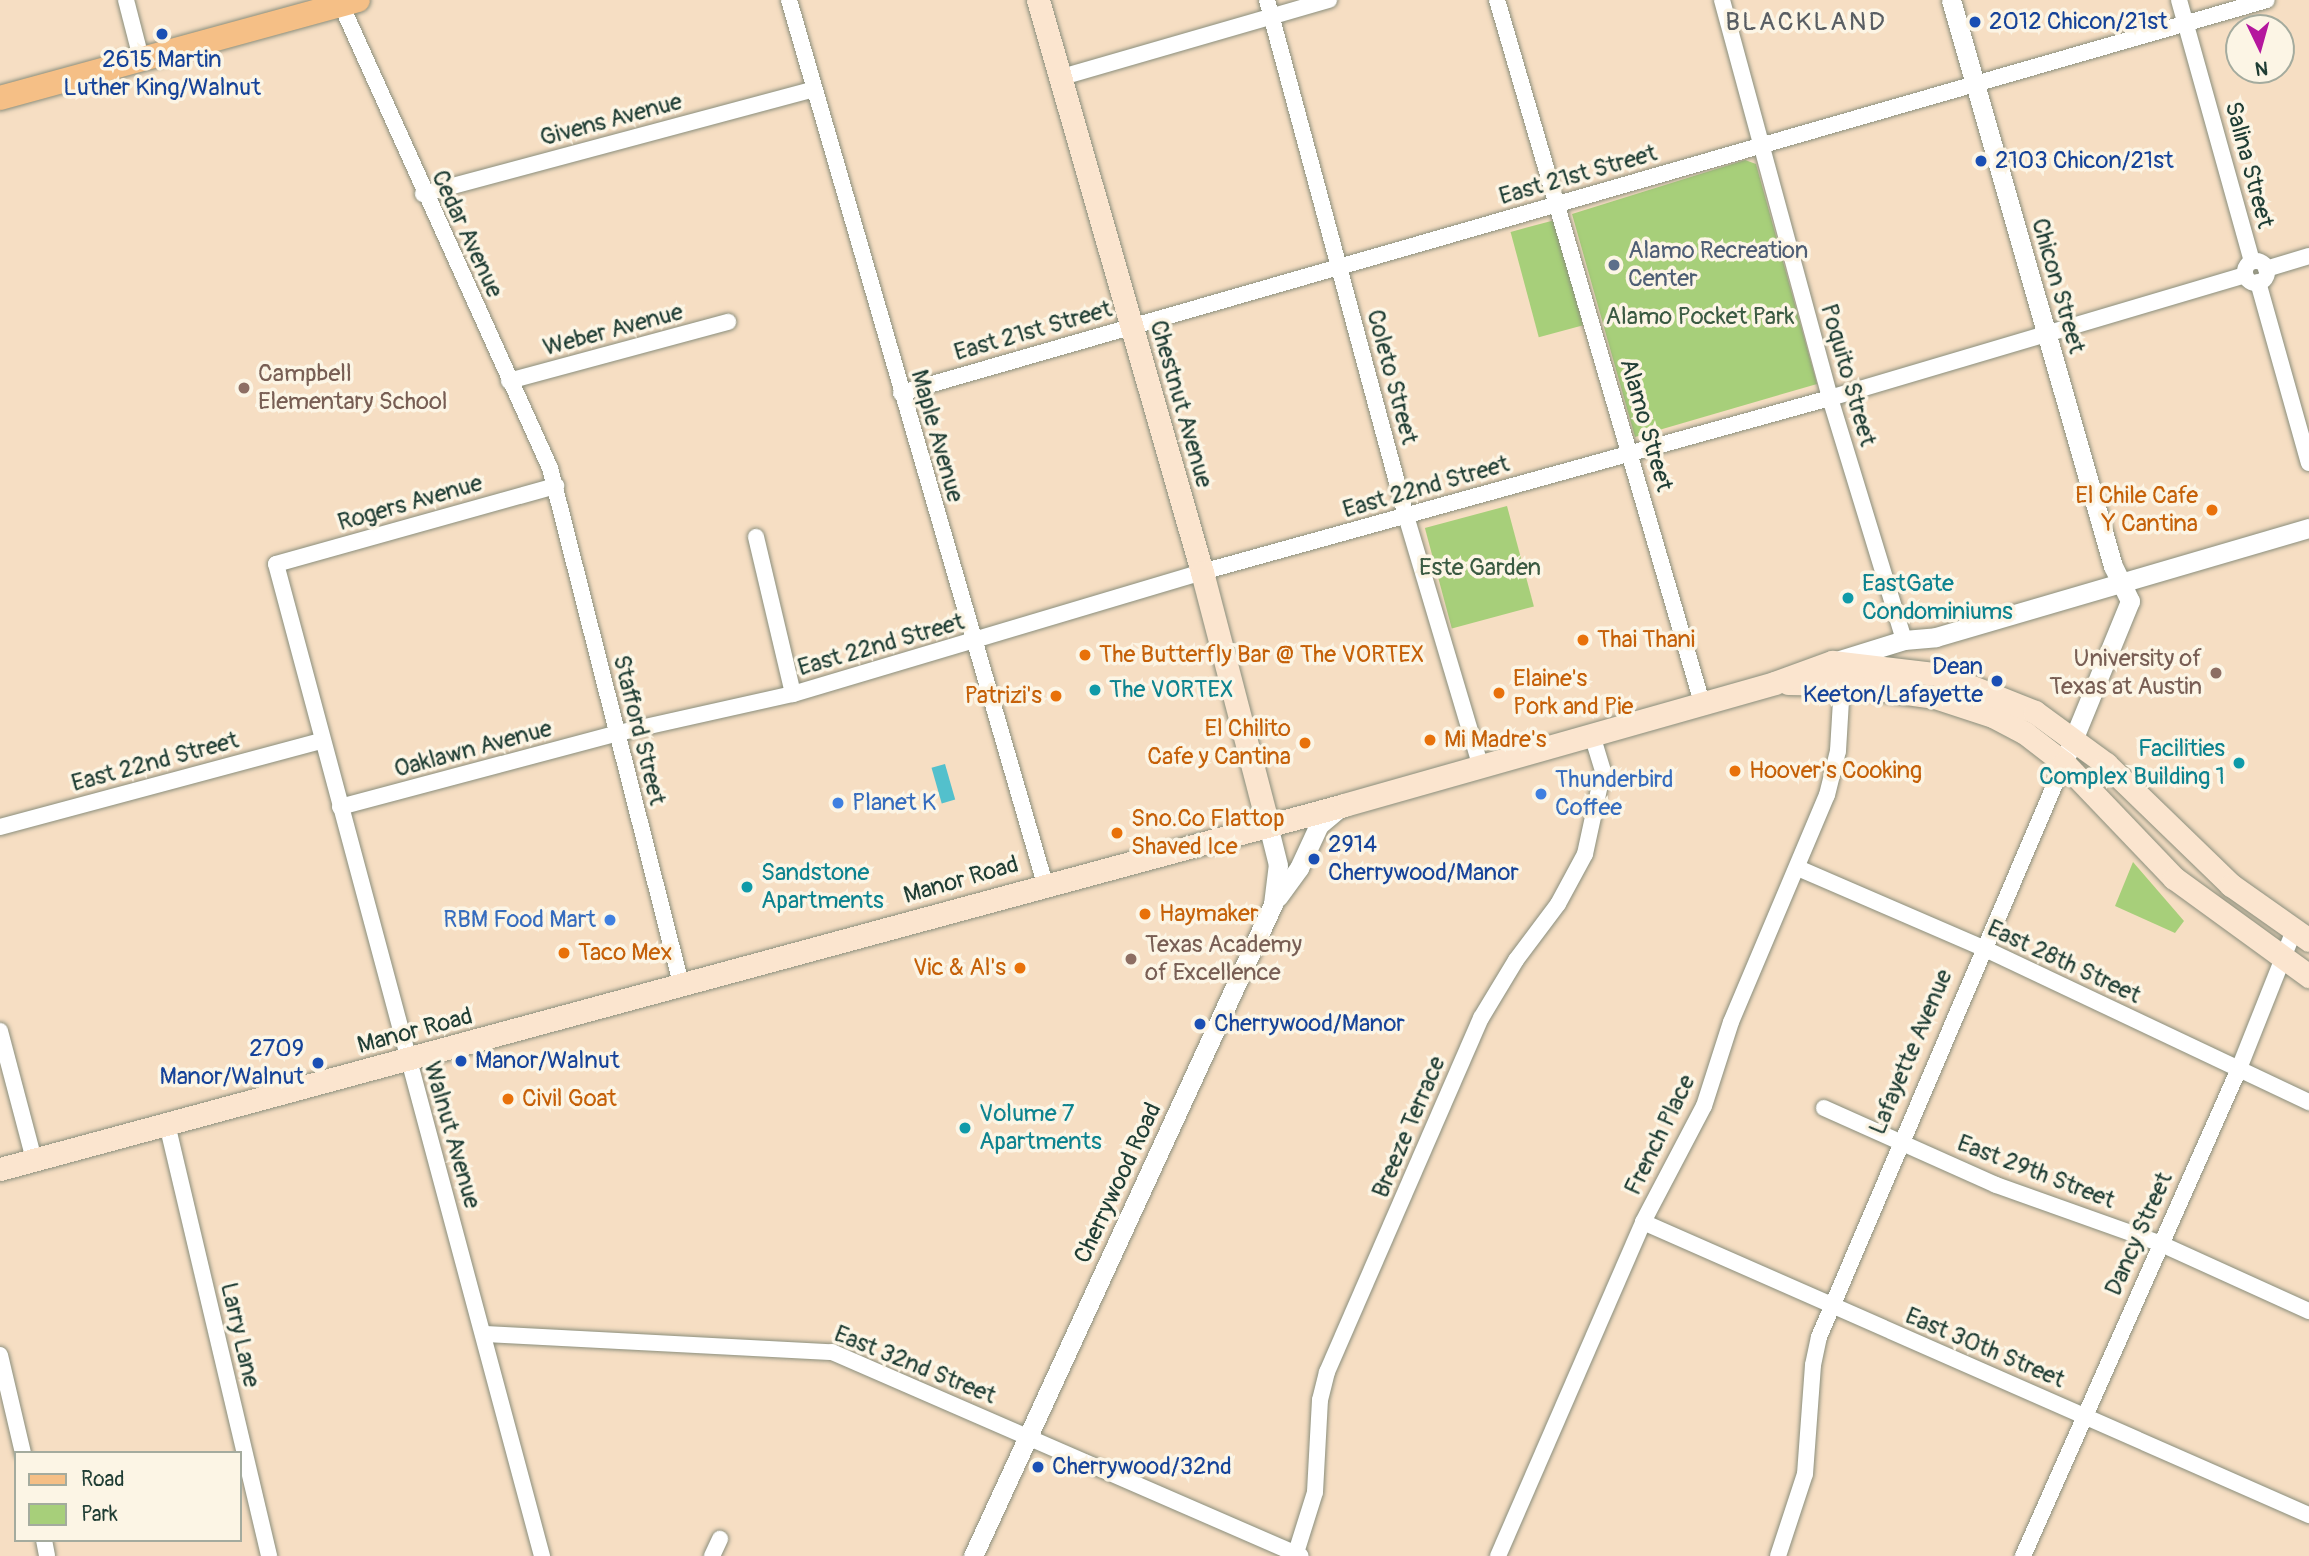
<!DOCTYPE html>
<html>
<head>
<meta charset="utf-8">
<style>
  body { margin:0 }
  #map { position:relative; width:2309px; height:1556px; overflow:hidden; background:#f6dec3; font-family:Pangolin,sans-serif }
  div>[style] { position:absolute }
  .green>* { inset:0; background:#a7cf7a; transform-origin:0 0 }
  .water>* { inset:0; background:#53c0cc; transform-origin:0 0 }
  .roads { filter:drop-shadow(0 0 2px #8a8e7c) drop-shadow(0 0 2px #8a8e7c) }
  .minor>* { height:16px; margin:-8px; padding:0 8px; transform-origin:8px; border-radius:8px; background:#fff }
  .minor>.ring { margin:-8px; padding:0; box-sizing:content-box; background:none; border:16px solid #fff; border-radius:50% }
  .tertiary>* { height:19px; margin:-9.5px; padding:0 9.5px; transform-origin:9.5px; border-radius:9.5px; background:#fff }
  .secondary>* { height:23px; margin:-11.5px; padding:0 11.5px; transform-origin:11.5px; border-radius:11.5px; background:#fbe5cf }
  .primary>* { height:24px; margin:-12px; padding:0 12px; transform-origin:12px; border-radius:12px; background:#f5bf86 }
  .dots>* { width:19px; height:19px; translate:-50% -50%; box-sizing:border-box; border:4px solid #fcf5e5; border-radius:50% }
  span { translate:-50% -50%; white-space:nowrap; text-align:center; line-height:1.15; -webkit-text-stroke:7px #fcf5e5; paint-order:stroke }
  .transit-label { font-size:24px; color:#164399 }
  .left { translate:0 -50%; text-align:left }
  .right { translate:-100% -50%; text-align:right }
  .street-label { font-size:24px; color:#1f3d34 }
  .service-label { font-size:24px; color:#4e5e75 }
  .park-label { font-size:24px; color:#3a5a42 }
  .education-label { font-size:24px; color:#785e54 }
  .food-label { font-size:24px; color:#c56008 }
  .culture-label { font-size:24px; color:#0d838f }
  .shop-label { font-size:24px; color:#366cbe }
  .neighbourhood-label { font-size:26px; color:#595e63; letter-spacing:2px }
  .legend { position:absolute; left:14px; top:1451px; width:228px; height:91px; box-sizing:border-box; background:#fcf5e5; border:2px solid #a4ab9e; margin:0; padding:9px 12px; list-style:none; font-size:21px; color:#1f3d34 }
  .legend li { display:flex; align-items:center; gap:14px; height:35px }
  .legend b { width:35px; border:2px solid #a4ab9e }
  .north { position:absolute; left:2225px; top:14px; width:70px; height:70px; box-sizing:border-box; background:#fcf5e5; border:2px solid #a4ab9e; border-radius:50%; rotate:175deg; font-size:19px; font-weight:700; line-height:28px; text-align:center; color:#1f3d34 }
  .north::after { content:''; display:block; margin:auto; width:24px; height:32px; background:#b5179e; clip-path:polygon(50% 0,100% 100%,50% 72%,0 100%) }
</style>
</head>
<body>
<div id="map">
  <div class="green">
    <div style="clip-path:polygon(1745px 160px,1756px 164px,1817px 384px,1635px 437px,1572px 214px)"></div>
    <div style="left:1555px;top:220px;width:109px;height:46px;rotate:75deg"></div>
    <div style="left:1507px;top:506px;width:104px;height:85px;rotate:75deg"></div>
    <div style="clip-path:polygon(2133px 862px,2184px 921px,2175px 933px,2115px 906px)"></div>
  </div>
  <div class="water">
    <div style="left:945px;top:764px;width:37px;height:14px;rotate:74deg"></div>
  </div>
  <div class="roads">
    <div class="minor">
      <div style="left:126px;top:0;width:64px;rotate:75.5deg"></div>
      <div style="left:339px;top:0;width:513px;rotate:65.73deg"></div>
      <div style="left:550px;top:468px;width:532px;rotate:75.75deg"></div>
      <div style="left:789px;top:0;width:920px;rotate:73.85deg"></div>
      <div style="left:1267px;top:0;width:534px;rotate:74.92deg"></div>
      <div style="left:1406px;top:516px;width:260px;rotate:73.4deg"></div>
      <div style="left:1497px;top:0;width:732px;rotate:73.74deg"></div>
      <div style="left:1722px;top:0;width:412px;rotate:74.8deg"></div>
      <div style="left:1830px;top:398px;width:253px;rotate:73deg"></div>
      <div style="left:2179px;top:0;width:271px;rotate:74.4deg"></div>
      <div style="left:1062px;top:77px;width:278px;rotate:-16.1deg"></div>
      <div style="left:423px;top:194px;width:403px;rotate:-15deg"></div>
      <div class="ring" style="left:2245px;top:261px;width:6px;height:6px"></div>
      <div style="left:2266px;top:269px;width:45px;rotate:-16.8deg"></div>
      <div style="left:2258px;top:282px;width:188px;rotate:74.3deg"></div>
      <div style="left:509px;top:381px;width:227px;rotate:-15.1deg"></div>
      <div style="left:901px;top:393px;width:1421px;rotate:-16.05deg"></div>
      <div style="left:756px;top:537px;width:161px;rotate:76.7deg"></div>
      <div style="left:340px;top:807px;width:288px;rotate:-14.9deg"></div>
      <div style="left:618px;top:733px;width:179px;rotate:-12.6deg"></div>
      <div style="left:793px;top:694px;width:427px;rotate:-16.6deg"></div>
      <div style="left:1202px;top:572px;width:652px;rotate:-15.49deg"></div>
      <div style="left:1830px;top:398px;width:433px;rotate:-16.5deg"></div>
      <div style="left:0;top:827px;width:333px;rotate:-15deg"></div>
      <div style="left:1798px;top:868px;width:202px;rotate:23.4deg"></div>
      <div style="left:1983px;top:948px;width:361px;rotate:25.3deg"></div>
      <div style="left:0;top:1031px;width:133px;rotate:75.2deg"></div>
      <div style="left:1824px;top:1108px;width:188px;rotate:24.1deg"></div>
      <div style="left:1996px;top:1185px;width:173px;rotate:19.6deg"></div>
      <div style="left:2159px;top:1243px;width:165px;rotate:24.4deg"></div>
      <div style="left:167px;top:1124px;width:444px;rotate:76.7deg"></div>
      <div style="left:1643px;top:1222px;width:728px;rotate:23.75deg"></div>
      <div style="left:484px;top:1334px;width:348px;rotate:3deg"></div>
      <div style="left:832px;top:1352px;width:511px;rotate:23.51deg"></div>
      <div style="left:0;top:1355px;width:101px;rotate:76.8deg"></div>
      <div style="left:44px;top:1540px;width:16px;rotate:79deg"></div>
      <div style="left:542px;top:1556px;width:1027px;rotate:-105.01deg"></div>
      <div style="left:276px;top:564px;width:291px;rotate:-15.6deg"></div>
      <div style="left:712px;top:1556px;width:19px;rotate:-65deg"></div>
      <div style="left:1295px;top:1556px;width:67px;rotate:-72.6deg"></div>
      <div style="left:1315px;top:1492px;width:92px;rotate:-86.9deg"></div>
      <div style="left:1320px;top:1400px;width:29px;rotate:-76deg"></div>
      <div style="left:1327px;top:1372px;width:386px;rotate:-66.5deg"></div>
      <div style="left:1481px;top:1018px;width:68px;rotate:-58.9deg"></div>
      <div style="left:1516px;top:960px;width:70px;rotate:-53.1deg"></div>
      <div style="left:1558px;top:904px;width:57px;rotate:-61.6deg"></div>
      <div style="left:1585px;top:854px;width:85px;rotate:-77.8deg"></div>
      <div style="left:1603px;top:771px;width:38px;rotate:-107deg"></div>
      <div style="left:1498px;top:1556px;width:364px;rotate:-66.5deg"></div>
      <div style="left:1643px;top:1222px;width:131px;rotate:-62.3deg"></div>
      <div style="left:1704px;top:1106px;width:88px;rotate:-72.2deg"></div>
      <div style="left:1731px;top:1022px;width:246px;rotate:-67.1deg"></div>
      <div style="left:1827px;top:795px;width:45px;rotate:-76deg"></div>
      <div style="left:1838px;top:751px;width:67px;rotate:-86.6deg"></div>
      <div style="left:1778px;top:1556px;width:86px;rotate:-71.8deg"></div>
      <div style="left:1805px;top:1474px;width:109px;rotate:-85.8deg"></div>
      <div style="left:1813px;top:1365px;width:29px;rotate:-78deg"></div>
      <div style="left:1819px;top:1337px;width:624px;rotate:-66.89deg"></div>
      <div style="left:2023px;top:1556px;width:531px;rotate:-66.09deg"></div>
      <div style="left:2238px;top:1071px;width:152px;rotate:-68.3deg"></div>
    </div>
    <div class="tertiary">
      <div style="left:1951px;top:0;width:589px;rotate:74.03deg"></div>
      <div style="left:2113px;top:566px;width:39px;rotate:64deg"></div>
      <div style="left:2130px;top:601px;width:163px;rotate:112.3deg"></div>
      <div style="left:1833px;top:662px;width:74px;rotate:-17.2deg"></div>
      <div style="left:1904px;top:640px;width:32px;rotate:-5deg"></div>
      <div style="left:1936px;top:637px;width:389px;rotate:-16.3deg"></div>
      <div style="left:1278px;top:897px;width:36px;rotate:-54deg"></div>
      <div style="left:1299px;top:868px;width:47px;rotate:-65.1deg"></div>
      <div style="left:1319px;top:825px;width:26px;rotate:-40deg"></div>
      <div style="left:973px;top:1556px;width:718px;rotate:-65.29deg"></div>
      <div style="left:1273px;top:904px;width:39px;rotate:-83deg"></div>
      <div style="left:1278px;top:865px;width:41px;rotate:-104deg"></div>
    </div>
    <div class="secondary">
      <div style="left:1038px;top:0;width:595px;rotate:74deg"></div>
      <div style="left:1202px;top:572px;width:261px;rotate:75.4deg"></div>
      <div style="left:1788px;top:683px;width:54px;rotate:1.1deg"></div>
      <div style="left:1842px;top:684px;width:94px;rotate:8deg"></div>
      <div style="left:1935px;top:697px;width:61px;rotate:18.1deg"></div>
      <div style="left:1993px;top:716px;width:36px;rotate:28deg"></div>
      <div style="left:2025px;top:733px;width:49px;rotate:37.6deg"></div>
      <div style="left:2064px;top:763px;width:159px;rotate:46.3deg"></div>
      <div style="left:2174px;top:878px;width:167px;rotate:36deg"></div>
      <div style="left:0;top:1169px;width:1392px;rotate:-15.15deg"></div>
      <div style="left:1344px;top:805px;width:447px;rotate:-15.8deg"></div>
      <div style="left:1774px;top:683px;width:62px;rotate:-19.9deg"></div>
      <div style="left:1832px;top:662px;width:111px;rotate:6.7deg"></div>
      <div style="left:1942px;top:675px;width:100px;rotate:21.7deg"></div>
      <div style="left:2035px;top:712px;width:88px;rotate:36.2deg"></div>
      <div style="left:2106px;top:764px;width:174px;rotate:44.1deg"></div>
      <div style="left:2231px;top:885px;width:95px;rotate:35.2deg"></div>
    </div>
    <div class="primary">
      <div style="left:0;top:98px;width:371px;rotate:-15.3deg"></div>
    </div>
  </div>
  <div class="dots">
    <div style="left:1975px;top:22px;background:#1a4fb4"></div>
    <div style="left:162px;top:34px;background:#1a4fb4"></div>
    <div style="left:1981px;top:161px;background:#1a4fb4"></div>
    <div style="left:1614px;top:265px;background:#5c6f8a"></div>
    <div style="left:244px;top:388px;background:#8d6e63"></div>
    <div style="left:2212px;top:510px;background:#e8710a"></div>
    <div style="left:1848px;top:598px;background:#0f9aa8"></div>
    <div style="left:1583px;top:640px;background:#e8710a"></div>
    <div style="left:1085px;top:655px;background:#e8710a"></div>
    <div style="left:2216px;top:673px;background:#8d6e63"></div>
    <div style="left:1997px;top:681px;background:#1a4fb4"></div>
    <div style="left:1095px;top:690px;background:#0f9aa8"></div>
    <div style="left:1499px;top:693px;background:#e8710a"></div>
    <div style="left:1056px;top:696px;background:#e8710a"></div>
    <div style="left:1430px;top:740px;background:#e8710a"></div>
    <div style="left:1305px;top:743px;background:#e8710a"></div>
    <div style="left:2239px;top:763px;background:#0f9aa8"></div>
    <div style="left:1735px;top:771px;background:#e8710a"></div>
    <div style="left:1541px;top:794px;background:#3f7fe0"></div>
    <div style="left:838px;top:803px;background:#3f7fe0"></div>
    <div style="left:1117px;top:833px;background:#e8710a"></div>
    <div style="left:1314px;top:859px;background:#1a4fb4"></div>
    <div style="left:747px;top:887px;background:#0f9aa8"></div>
    <div style="left:1145px;top:914px;background:#e8710a"></div>
    <div style="left:610px;top:920px;background:#3f7fe0"></div>
    <div style="left:564px;top:953px;background:#e8710a"></div>
    <div style="left:1131px;top:959px;background:#8d6e63"></div>
    <div style="left:1020px;top:968px;background:#e8710a"></div>
    <div style="left:1200px;top:1024px;background:#1a4fb4"></div>
    <div style="left:461px;top:1061px;background:#1a4fb4"></div>
    <div style="left:318px;top:1063px;background:#1a4fb4"></div>
    <div style="left:508px;top:1099px;background:#e8710a"></div>
    <div style="left:965px;top:1128px;background:#0f9aa8"></div>
    <div style="left:1038px;top:1467px;background:#1a4fb4"></div>
  </div>
  <div class="transit-label">
    <span class="left" style="left:1989px;top:22px">2012 Chicon/21st</span>
    <span style="left:162px;top:74px">2615 Martin<br>Luther King/Walnut</span>
    <span class="left" style="left:1995px;top:161px">2103 Chicon/21st</span>
    <span class="right" style="left:1983px;top:681px">Dean<br>Keeton/Lafayette</span>
    <span class="left" style="left:1328px;top:859px">2914<br>Cherrywood/Manor</span>
    <span class="left" style="left:1214px;top:1024px">Cherrywood/Manor</span>
    <span class="right" style="left:304px;top:1063px">2709<br>Manor/Walnut</span>
    <span class="left" style="left:475px;top:1061px">Manor/Walnut</span>
    <span class="left" style="left:1052px;top:1467px">Cherrywood/32nd</span>
  </div>
  <div class="street-label">
    <span style="left:611px;top:120px;rotate:-15deg">Givens Avenue</span>
    <span style="left:2249px;top:165px;rotate:75deg">Salina Street</span>
    <span style="left:1578px;top:175px;rotate:-16deg">East 21st Street</span>
    <span style="left:467px;top:234px;rotate:65deg">Cedar Avenue</span>
    <span style="left:2058px;top:286px;rotate:74deg">Chicon Street</span>
    <span style="left:613px;top:330px;rotate:-15deg">Weber Avenue</span>
    <span style="left:1033px;top:331px;rotate:-16deg">East 21st Street</span>
    <span style="left:1848px;top:375px;rotate:74deg">Poquito Street</span>
    <span style="left:1392px;top:377px;rotate:75deg">Coleto Street</span>
    <span style="left:1181px;top:404px;rotate:74deg">Chestnut Avenue</span>
    <span style="left:1646px;top:425px;rotate:74deg">Alamo Street</span>
    <span style="left:937px;top:436px;rotate:74deg">Maple Avenue</span>
    <span style="left:1426px;top:487px;rotate:-16deg">East 22nd Street</span>
    <span style="left:410px;top:503px;rotate:-16deg">Rogers Avenue</span>
    <span style="left:881px;top:645px;rotate:-16deg">East 22nd Street</span>
    <span style="left:639px;top:730px;rotate:76deg">Stafford Street</span>
    <span style="left:473px;top:749px;rotate:-15deg">Oaklawn Avenue</span>
    <span style="left:155px;top:762px;rotate:-15deg">East 22nd Street</span>
    <span style="left:961px;top:880px;rotate:-16deg">Manor Road</span>
    <span style="left:2064px;top:962px;rotate:25deg">East 28th Street</span>
    <span style="left:415px;top:1031px;rotate:-15deg">Manor Road</span>
    <span style="left:1911px;top:1052px;rotate:-67deg">Lafayette Avenue</span>
    <span style="left:1409px;top:1127px;rotate:-67deg">Breeze Terrace</span>
    <span style="left:452px;top:1135px;rotate:74deg">Walnut Avenue</span>
    <span style="left:1660px;top:1135px;rotate:-64deg">French Place</span>
    <span style="left:2036px;top:1172px;rotate:21deg">East 29th Street</span>
    <span style="left:1118px;top:1183px;rotate:-65deg">Cherrywood Road</span>
    <span style="left:2139px;top:1234px;rotate:-66deg">Dancy Street</span>
    <span style="left:240px;top:1335px;rotate:77deg">Larry Lane</span>
    <span style="left:1985px;top:1348px;rotate:23deg">East 30th Street</span>
    <span style="left:915px;top:1365px;rotate:22deg">East 32nd Street</span>
  </div>
  <div class="service-label">
    <span class="left" style="left:1628px;top:265px">Alamo Recreation<br>Center</span>
  </div>
  <div class="park-label">
    <span style="left:1700px;top:317px">Alamo Pocket Park</span>
    <span style="left:1480px;top:568px">Este Garden</span>
  </div>
  <div class="education-label">
    <span class="left" style="left:258px;top:388px">Campbell<br>Elementary School</span>
    <span class="right" style="left:2202px;top:673px">University of<br>Texas at Austin</span>
    <span class="left" style="left:1145px;top:959px">Texas Academy<br>of Excellence</span>
  </div>
  <div class="food-label">
    <span class="right" style="left:2198px;top:510px">El Chile Cafe<br>Y Cantina</span>
    <span class="left" style="left:1597px;top:640px">Thai Thani</span>
    <span class="left" style="left:1099px;top:655px">The Butterfly Bar @ The VORTEX</span>
    <span class="left" style="left:1513px;top:693px">Elaine's<br>Pork and Pie</span>
    <span class="right" style="left:1042px;top:696px">Patrizi's</span>
    <span class="right" style="left:1291px;top:743px">El Chilito<br>Cafe y Cantina</span>
    <span class="left" style="left:1444px;top:740px">Mi Madre's</span>
    <span class="left" style="left:1749px;top:771px">Hoover's Cooking</span>
    <span class="left" style="left:1131px;top:833px">Sno.Co Flattop<br>Shaved Ice</span>
    <span class="left" style="left:1159px;top:914px">Haymaker</span>
    <span class="left" style="left:578px;top:953px">Taco Mex</span>
    <span class="right" style="left:1006px;top:968px">Vic &amp; Al's</span>
    <span class="left" style="left:522px;top:1099px">Civil Goat</span>
  </div>
  <div class="culture-label">
    <span class="left" style="left:1862px;top:598px">EastGate<br>Condominiums</span>
    <span class="left" style="left:1109px;top:690px">The VORTEX</span>
    <span class="right" style="left:2225px;top:763px">Facilities<br>Complex Building 1</span>
    <span class="left" style="left:761px;top:887px">Sandstone<br>Apartments</span>
    <span class="left" style="left:979px;top:1128px">Volume 7<br>Apartments</span>
  </div>
  <div class="shop-label">
    <span class="left" style="left:1555px;top:794px">Thunderbird<br>Coffee</span>
    <span class="left" style="left:852px;top:803px">Planet K</span>
    <span class="right" style="left:596px;top:920px">RBM Food Mart</span>
  </div>
  <div class="neighbourhood-label">
    <span style="left:1806px;top:23px">BLACKLAND</span>
  </div>
  <ul class="legend">
  <li><b style="height:9px;background:#f5bf86"></b>Road</li>
  <li><b style="height:19px;background:#a7cf7a"></b>Park</li>
  </ul>
  <div class="north">N</div>
</div>
</body>
</html>
